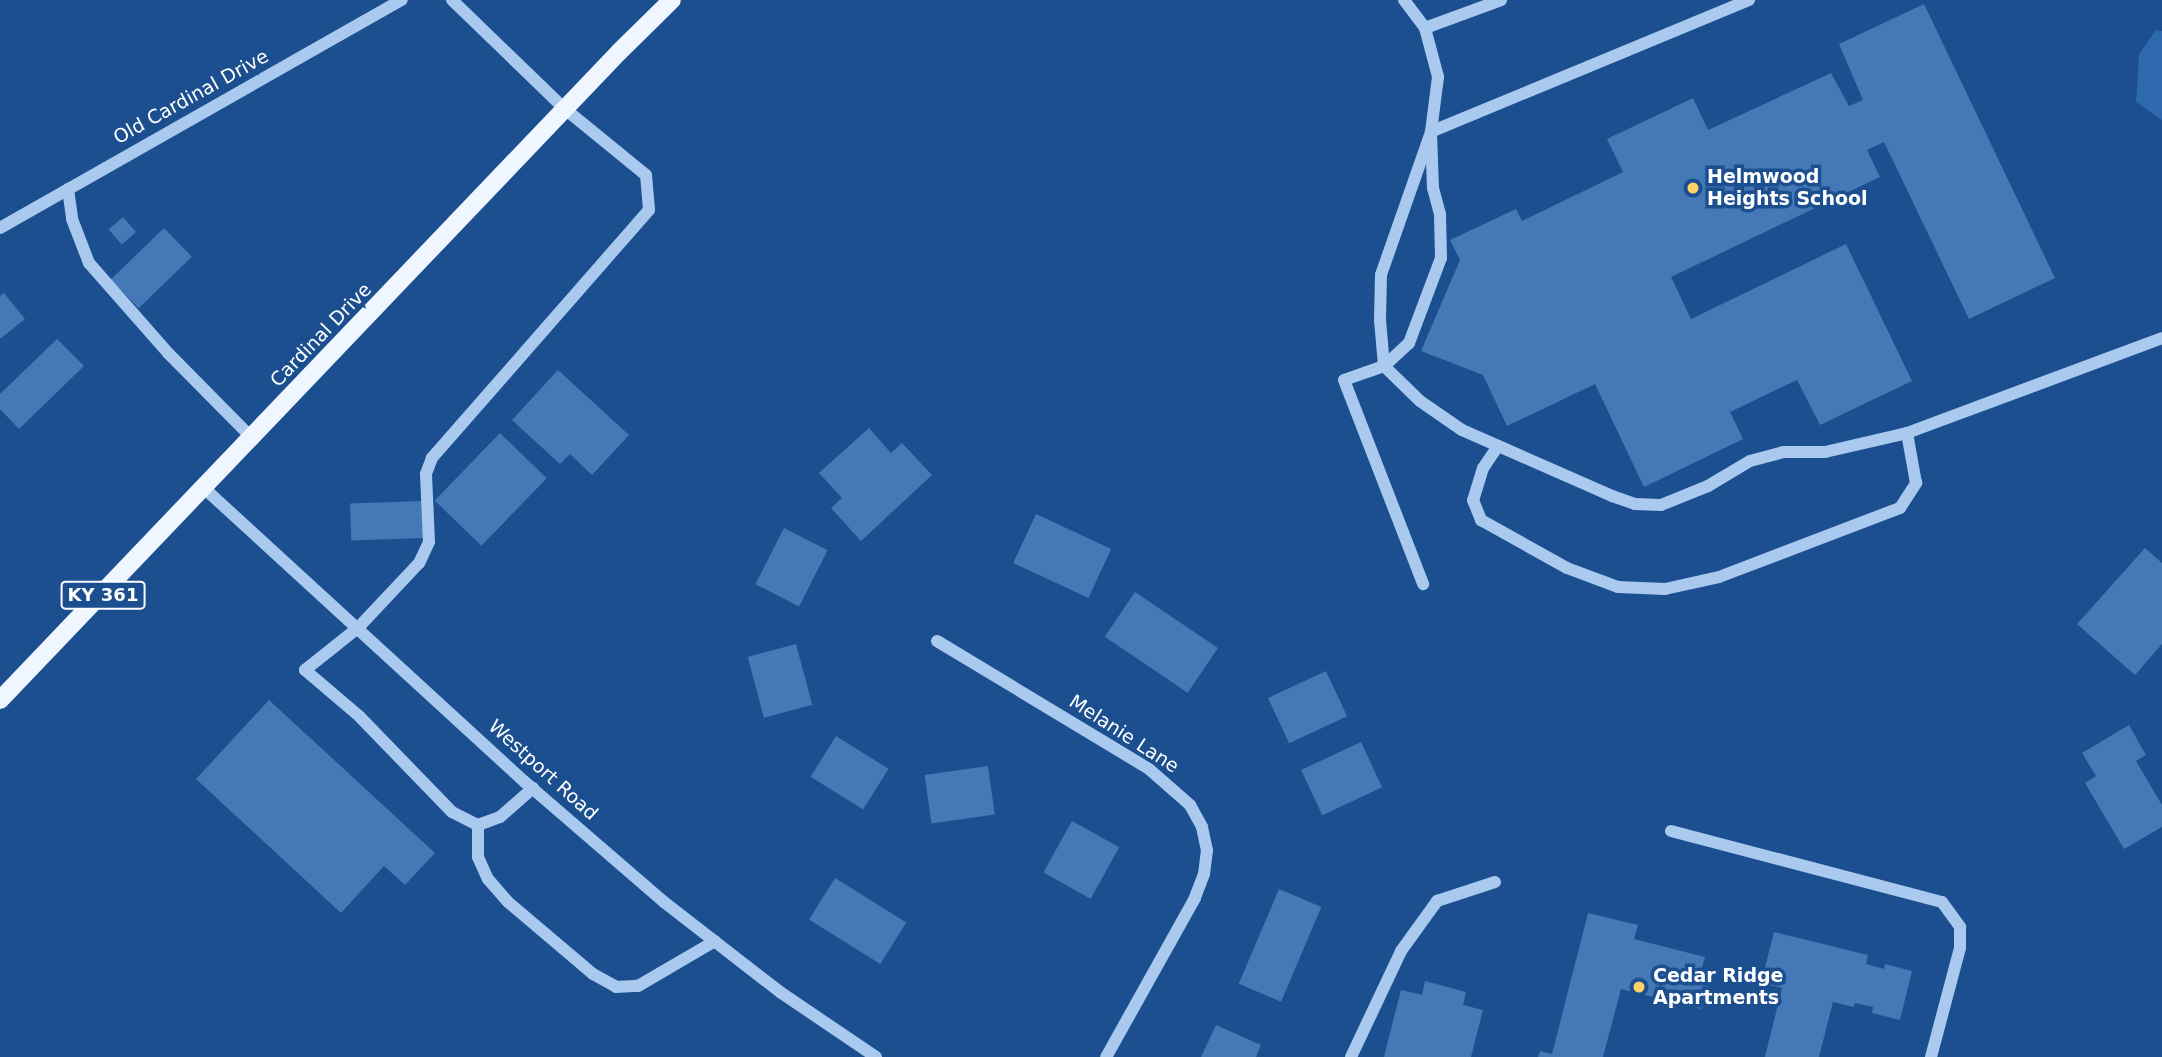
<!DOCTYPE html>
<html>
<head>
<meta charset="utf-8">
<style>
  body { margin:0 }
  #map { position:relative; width:2162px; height:1057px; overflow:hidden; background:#1b4f8f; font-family:"DejaVu Sans",sans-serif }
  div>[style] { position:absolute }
  .green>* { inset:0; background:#2e69ad }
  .building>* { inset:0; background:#4478b7; transform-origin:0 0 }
  .minor>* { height:12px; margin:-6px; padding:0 6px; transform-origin:6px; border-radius:6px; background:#a9c9ee }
  .major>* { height:18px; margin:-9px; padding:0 9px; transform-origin:9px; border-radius:9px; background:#f0f6ff }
  .dots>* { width:19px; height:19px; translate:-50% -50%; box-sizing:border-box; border:4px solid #1b4f8f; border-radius:50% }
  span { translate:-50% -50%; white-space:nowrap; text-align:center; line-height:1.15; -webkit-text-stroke:7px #1b4f8f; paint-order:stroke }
  .shield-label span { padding:2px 5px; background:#1b4f8f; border:2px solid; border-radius:5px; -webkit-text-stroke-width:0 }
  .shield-label { font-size:18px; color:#fff; font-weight:700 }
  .street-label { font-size:19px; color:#fff }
  .poi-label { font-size:19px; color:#fff; font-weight:700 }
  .left { translate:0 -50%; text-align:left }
</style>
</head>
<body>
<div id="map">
  <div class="green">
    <div style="clip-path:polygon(2156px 30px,2162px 31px,2162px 120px,2136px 102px,2139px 54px)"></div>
  </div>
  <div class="building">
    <div style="clip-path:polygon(1924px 4px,2055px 278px,1969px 319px,1884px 142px,1867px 150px,1880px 177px,1671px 277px,1691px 319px,1846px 244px,1912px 381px,1820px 425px,1797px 380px,1730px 412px,1743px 439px,1644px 487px,1595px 384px,1507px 426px,1483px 375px,1421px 351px,1460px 260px,1450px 240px,1516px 209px,1522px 221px,1623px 172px,1607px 139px,1693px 98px,1708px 130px,1831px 73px,1849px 106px,1863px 100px,1839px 44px)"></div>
    <div style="left:123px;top:217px;width:20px;height:19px;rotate:49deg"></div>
    <div style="left:164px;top:228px;width:40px;height:74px;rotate:46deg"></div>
    <div style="clip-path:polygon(4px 293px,25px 319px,0 339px,0 296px)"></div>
    <div style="clip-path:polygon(57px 339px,84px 366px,19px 429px,0 409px,0 394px)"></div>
    <div style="clip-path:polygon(558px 370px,629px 435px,592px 475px,570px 454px,560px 464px,512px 420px)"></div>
    <div style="clip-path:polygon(869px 428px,891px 453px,902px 443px,932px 475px,861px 541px,831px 508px,842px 498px,819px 473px)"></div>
    <div style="left:500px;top:433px;width:65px;height:94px;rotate:44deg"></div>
    <div style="left:422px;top:501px;width:37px;height:72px;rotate:88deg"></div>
    <div style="left:1036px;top:514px;width:83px;height:54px;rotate:25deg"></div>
    <div style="left:784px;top:528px;width:49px;height:63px;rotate:27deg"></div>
    <div style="clip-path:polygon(2145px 548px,2162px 563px,2162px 644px,2135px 675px,2077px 624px)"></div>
    <div style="left:1135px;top:592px;width:100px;height:54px;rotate:34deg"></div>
    <div style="left:796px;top:644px;width:63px;height:50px;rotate:75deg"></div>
    <div style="left:1326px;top:671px;width:50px;height:64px;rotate:65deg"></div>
    <div style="clip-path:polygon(269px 700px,435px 853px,405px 885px,384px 866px,341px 913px,196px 779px)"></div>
    <div style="clip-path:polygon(2129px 725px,2146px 755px,2136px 761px,2162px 805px,2162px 827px,2124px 849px,2085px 783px,2096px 776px,2082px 753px)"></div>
    <div style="left:836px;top:736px;width:62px;height:48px;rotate:32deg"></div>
    <div style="left:1361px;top:742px;width:50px;height:66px;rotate:65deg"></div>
    <div style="left:988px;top:766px;width:49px;height:64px;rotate:82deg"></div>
    <div style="left:1072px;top:821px;width:54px;height:59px;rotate:29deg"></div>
    <div style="left:835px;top:878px;width:84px;height:49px;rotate:32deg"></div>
    <div style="left:1279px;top:889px;width:46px;height:103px;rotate:23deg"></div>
    <div style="clip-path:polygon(1588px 913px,1638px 925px,1634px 939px,1705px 957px,1698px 981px,1708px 984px,1702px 1009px,1621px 989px,1603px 1057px,1538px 1057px,1540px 1051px,1552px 1054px)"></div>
    <div style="clip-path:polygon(1774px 932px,1868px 955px,1866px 964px,1884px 969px,1885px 964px,1912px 971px,1900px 1020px,1872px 1013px,1873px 1007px,1855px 1003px,1854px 1007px,1833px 1002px,1819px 1057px,1765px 1057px,1782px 988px,1761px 983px)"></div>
    <div style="clip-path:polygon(1425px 981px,1466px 992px,1463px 1005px,1483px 1010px,1471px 1057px,1384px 1057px,1401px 990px,1422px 995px)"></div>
    <div style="clip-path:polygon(1216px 1025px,1261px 1045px,1256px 1057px,1201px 1057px)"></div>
  </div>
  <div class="minor">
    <div style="left:452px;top:0;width:157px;rotate:44deg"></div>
    <div style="left:565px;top:109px;width:104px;rotate:39.2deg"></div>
    <div style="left:646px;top:175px;width:35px;rotate:85deg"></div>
    <div style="left:649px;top:210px;width:330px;rotate:131.2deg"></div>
    <div style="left:432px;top:458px;width:17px;rotate:111deg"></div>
    <div style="left:426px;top:474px;width:68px;rotate:87.5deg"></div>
    <div style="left:429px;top:542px;width:23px;rotate:115deg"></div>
    <div style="left:419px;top:563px;width:88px;rotate:133.2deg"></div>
    <div style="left:359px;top:627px;width:69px;rotate:141.5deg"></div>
    <div style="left:305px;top:670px;width:71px;rotate:40.4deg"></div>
    <div style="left:359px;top:716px;width:134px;rotate:45.9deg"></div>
    <div style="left:452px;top:812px;width:29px;rotate:27deg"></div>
    <div style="left:478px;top:825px;width:23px;rotate:-20deg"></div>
    <div style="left:500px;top:817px;width:44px;rotate:-41.3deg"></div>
    <div style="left:1404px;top:0;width:35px;rotate:53deg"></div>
    <div style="left:1425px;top:28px;width:51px;rotate:75.1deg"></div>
    <div style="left:1438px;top:77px;width:55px;rotate:97.3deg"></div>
    <div style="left:1431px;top:132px;width:151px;rotate:109.3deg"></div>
    <div style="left:1381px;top:275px;width:45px;rotate:91.3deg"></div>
    <div style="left:1380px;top:320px;width:46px;rotate:85deg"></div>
    <div style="left:1384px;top:366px;width:42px;rotate:160.7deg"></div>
    <div style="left:1344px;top:380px;width:219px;rotate:68.8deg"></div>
    <div style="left:1749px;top:0;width:344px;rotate:157.5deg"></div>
    <div style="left:1431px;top:132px;width:56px;rotate:88deg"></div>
    <div style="left:1433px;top:188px;width:28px;rotate:75deg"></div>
    <div style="left:1440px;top:215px;width:43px;rotate:88.7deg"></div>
    <div style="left:1441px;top:258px;width:91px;rotate:110.6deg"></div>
    <div style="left:1409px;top:343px;width:34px;rotate:137deg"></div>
    <div style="left:1384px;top:366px;width:50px;rotate:44.2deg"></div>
    <div style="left:1420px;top:401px;width:51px;rotate:34.6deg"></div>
    <div style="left:1462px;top:430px;width:164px;rotate:23.7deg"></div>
    <div style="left:1612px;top:496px;width:24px;rotate:19deg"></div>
    <div style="left:1635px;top:504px;width:26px;rotate:2deg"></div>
    <div style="left:1661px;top:505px;width:51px;rotate:-22deg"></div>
    <div style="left:1708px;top:486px;width:49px;rotate:-30.8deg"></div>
    <div style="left:1750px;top:461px;width:34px;rotate:-15deg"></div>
    <div style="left:1783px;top:452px;width:42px"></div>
    <div style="left:1825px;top:452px;width:84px;rotate:-13deg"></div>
    <div style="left:1907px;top:433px;width:272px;rotate:-20.4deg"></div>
    <div style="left:1425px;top:28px;width:81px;rotate:-20.2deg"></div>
    <div style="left:68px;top:189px;width:30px;rotate:82deg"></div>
    <div style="left:72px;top:219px;width:47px;rotate:68.9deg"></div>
    <div style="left:89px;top:263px;width:120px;rotate:48.7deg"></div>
    <div style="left:168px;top:353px;width:120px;rotate:45.3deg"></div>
    <div style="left:0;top:228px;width:462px;rotate:-29.6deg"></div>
    <div style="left:1498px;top:446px;width:27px;rotate:124deg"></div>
    <div style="left:1483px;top:468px;width:34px;rotate:107deg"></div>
    <div style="left:1473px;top:500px;width:22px;rotate:68deg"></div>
    <div style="left:1481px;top:520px;width:98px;rotate:29.2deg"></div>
    <div style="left:1567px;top:568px;width:54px;rotate:20.4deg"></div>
    <div style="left:1618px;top:587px;width:47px;rotate:2.4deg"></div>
    <div style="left:1665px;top:589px;width:55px;rotate:-12.5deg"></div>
    <div style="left:1719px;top:577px;width:194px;rotate:-20.9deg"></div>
    <div style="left:1900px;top:508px;width:30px;rotate:-57deg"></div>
    <div style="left:1916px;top:483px;width:51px;rotate:-100.2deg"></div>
    <div style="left:205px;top:489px;width:434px;rotate:42.5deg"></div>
    <div style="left:525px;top:782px;width:184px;rotate:40.8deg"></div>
    <div style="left:664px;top:902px;width:147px;rotate:37.8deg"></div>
    <div style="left:780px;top:992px;width:116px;rotate:34.1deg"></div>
    <div style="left:937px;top:641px;width:248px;rotate:31.1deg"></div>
    <div style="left:1149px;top:769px;width:55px;rotate:41.3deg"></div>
    <div style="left:1190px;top:805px;width:25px;rotate:61deg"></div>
    <div style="left:1202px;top:827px;width:24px;rotate:78deg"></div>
    <div style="left:1207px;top:850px;width:24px;rotate:97deg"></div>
    <div style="left:1204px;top:874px;width:26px;rotate:111deg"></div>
    <div style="left:1195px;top:898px;width:182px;rotate:119.2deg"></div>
    <div style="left:478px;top:825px;width:32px;rotate:90deg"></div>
    <div style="left:478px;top:857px;width:24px;rotate:66deg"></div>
    <div style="left:488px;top:879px;width:30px;rotate:49deg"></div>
    <div style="left:508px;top:902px;width:111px;rotate:40.3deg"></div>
    <div style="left:593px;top:974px;width:26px;rotate:29deg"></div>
    <div style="left:616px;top:987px;width:22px;rotate:-3deg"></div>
    <div style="left:638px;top:986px;width:89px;rotate:-30.3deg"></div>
    <div style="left:1671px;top:831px;width:280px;rotate:14.7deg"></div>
    <div style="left:1942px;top:902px;width:31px;rotate:54deg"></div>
    <div style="left:1960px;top:927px;width:21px;rotate:90deg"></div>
    <div style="left:1960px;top:948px;width:113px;rotate:104.9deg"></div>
    <div style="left:1351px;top:1057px;width:117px;rotate:-64.7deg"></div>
    <div style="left:1401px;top:951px;width:62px;rotate:-54.2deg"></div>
    <div style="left:1437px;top:901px;width:61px;rotate:-18.1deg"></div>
  </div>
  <div class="major">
    <div style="left:0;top:700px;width:896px;rotate:-46.31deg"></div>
    <div style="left:619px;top:52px;width:74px;rotate:-44.5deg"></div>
  </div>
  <div class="dots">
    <div style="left:1693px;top:188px;background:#ffd166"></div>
    <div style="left:1639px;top:987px;background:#ffd166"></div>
  </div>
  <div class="shield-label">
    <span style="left:103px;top:595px">KY 361</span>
  </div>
  <div class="street-label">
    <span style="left:191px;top:97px;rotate:-29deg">Old Cardinal Drive</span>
    <span style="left:321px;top:335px;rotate:-46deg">Cardinal Drive</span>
    <span style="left:1124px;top:734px;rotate:33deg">Melanie Lane</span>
    <span style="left:543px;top:770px;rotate:42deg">Westport Road</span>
  </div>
  <div class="poi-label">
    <span class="left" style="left:1707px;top:188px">Helmwood<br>Heights School</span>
    <span class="left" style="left:1653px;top:987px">Cedar Ridge<br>Apartments</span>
  </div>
</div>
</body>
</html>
